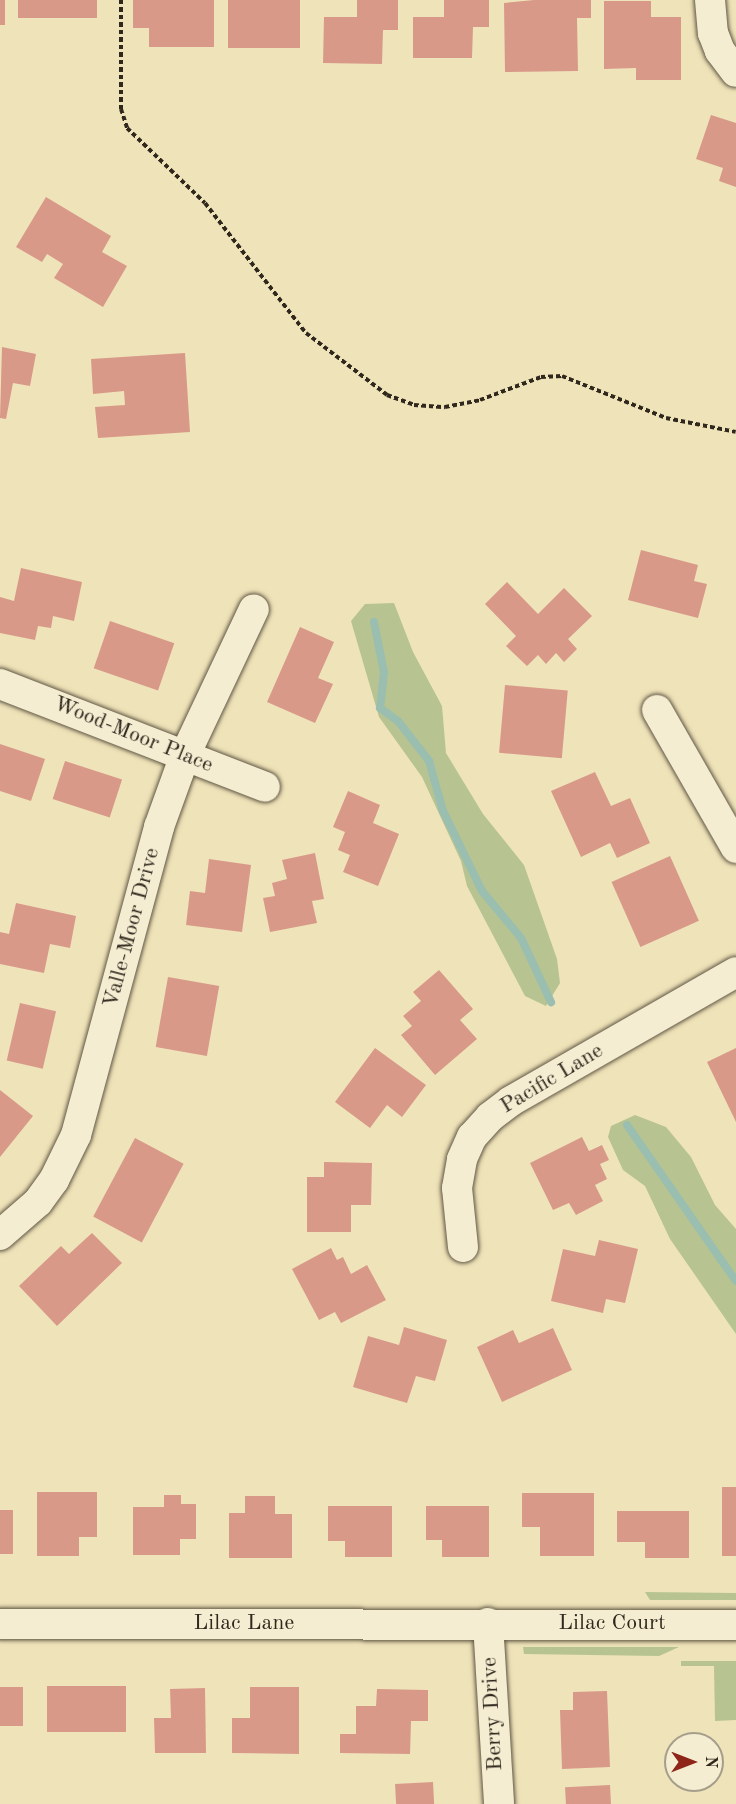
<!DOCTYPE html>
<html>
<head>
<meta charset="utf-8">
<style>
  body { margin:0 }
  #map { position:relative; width:736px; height:1804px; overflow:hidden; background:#efe3b9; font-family:"Old Standard TT",serif }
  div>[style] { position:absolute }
  .green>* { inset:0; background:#b7c491 }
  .stream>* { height:8px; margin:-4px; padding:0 4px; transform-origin:4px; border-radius:4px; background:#9abeaf }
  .building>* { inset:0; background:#d99988; transform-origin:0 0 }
  .path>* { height:4px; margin-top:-2px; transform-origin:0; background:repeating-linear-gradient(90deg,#30281d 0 4.5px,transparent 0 7.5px) }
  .roads { filter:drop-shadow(0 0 2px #605744) drop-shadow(0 0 2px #605744) }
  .street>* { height:30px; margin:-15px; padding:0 15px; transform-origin:15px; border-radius:15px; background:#f5edd2 }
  span { translate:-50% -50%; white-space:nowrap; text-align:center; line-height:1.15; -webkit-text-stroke:4.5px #f5edd2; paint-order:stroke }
  .street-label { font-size:22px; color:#30281d }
  .north { position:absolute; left:664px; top:1732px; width:60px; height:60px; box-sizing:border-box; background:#f5edd2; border:2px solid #a69e8a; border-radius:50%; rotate:90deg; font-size:16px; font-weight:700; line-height:24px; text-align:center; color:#30281d }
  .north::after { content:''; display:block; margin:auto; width:21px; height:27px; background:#8f2418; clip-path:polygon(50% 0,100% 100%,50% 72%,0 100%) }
</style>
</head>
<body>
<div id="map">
  <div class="green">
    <div style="clip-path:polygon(394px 603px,413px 652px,442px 706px,446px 753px,483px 814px,524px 865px,557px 959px,560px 983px,546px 1006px,525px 996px,467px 886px,461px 861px,422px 777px,379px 717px,351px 621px,365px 604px)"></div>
    <div style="clip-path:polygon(635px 1115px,666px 1127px,691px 1157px,715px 1205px,736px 1229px,736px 1334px,670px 1239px,645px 1186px,623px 1170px,608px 1137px,611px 1126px)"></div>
    <div style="clip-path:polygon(645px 1592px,736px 1593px,736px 1600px,650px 1600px)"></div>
    <div style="clip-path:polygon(523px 1647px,679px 1647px,659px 1656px,524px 1654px)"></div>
    <div style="clip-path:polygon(681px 1661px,736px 1661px,736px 1720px,715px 1721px,714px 1666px,681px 1666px)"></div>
  </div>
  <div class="stream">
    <div style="left:374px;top:622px;width:51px;rotate:78.7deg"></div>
    <div style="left:384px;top:672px;width:36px;rotate:96deg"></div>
    <div style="left:380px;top:708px;width:22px;rotate:36deg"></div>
    <div style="left:398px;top:721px;width:51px;rotate:52.2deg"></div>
    <div style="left:429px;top:761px;width:52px;rotate:74.4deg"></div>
    <div style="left:443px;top:811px;width:89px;rotate:64deg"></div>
    <div style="left:482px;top:891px;width:61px;rotate:50.3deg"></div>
    <div style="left:521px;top:938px;width:71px;rotate:64.9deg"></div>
    <div style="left:627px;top:1125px;width:190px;rotate:55.1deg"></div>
  </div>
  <div class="building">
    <div style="left:0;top:0;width:5px;height:25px"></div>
    <div style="left:18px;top:0;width:79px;height:18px"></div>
    <div style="clip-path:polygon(133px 0,214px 0,214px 47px,149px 47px,149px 28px,133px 28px)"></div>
    <div style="left:228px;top:0;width:72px;height:48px"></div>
    <div style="clip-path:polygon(357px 0,398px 0,398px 30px,383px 30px,382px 64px,323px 63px,324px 17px,357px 17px)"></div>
    <div style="clip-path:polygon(444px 0,489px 0,489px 27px,473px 27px,472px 58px,413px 58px,413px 17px,444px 17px)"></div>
    <div style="clip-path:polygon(534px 0,591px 0,591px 18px,577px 18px,578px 71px,505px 72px,504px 3px)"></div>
    <div style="clip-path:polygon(604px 1px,651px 1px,651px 17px,681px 17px,681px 80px,636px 80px,636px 68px,604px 69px)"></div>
    <div style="clip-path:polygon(711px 115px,736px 123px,736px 187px,719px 181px,723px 168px,696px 159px)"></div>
    <div style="clip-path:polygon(46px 197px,111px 236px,102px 252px,127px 266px,103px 307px,54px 278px,63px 264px,47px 254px,42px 262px,16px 247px)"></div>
    <div style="clip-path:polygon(2px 347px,36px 354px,30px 386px,13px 383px,6px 419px,0 418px)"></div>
    <div style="clip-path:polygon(185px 353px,190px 432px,98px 438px,95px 407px,125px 405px,124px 391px,93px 394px,91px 359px)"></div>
    <div style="clip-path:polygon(641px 550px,698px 565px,694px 581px,707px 584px,698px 618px,628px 600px)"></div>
    <div style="clip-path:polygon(21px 568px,82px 582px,74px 621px,53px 616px,51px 628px,38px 626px,35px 640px,0 633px,0 597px,14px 601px)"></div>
    <div style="clip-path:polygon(507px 582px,538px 614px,564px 588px,592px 616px,568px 639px,577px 649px,564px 662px,556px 653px,546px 664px,538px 655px,527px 666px,506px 646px,516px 636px,485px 604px)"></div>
    <div style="left:110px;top:621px;width:68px;height:50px;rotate:19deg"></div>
    <div style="clip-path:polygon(300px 627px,334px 642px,318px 678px,333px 684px,315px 723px,267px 702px)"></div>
    <div style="left:505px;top:685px;width:63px;height:68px;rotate:5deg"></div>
    <div style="clip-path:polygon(0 744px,45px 759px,31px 801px,0 791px)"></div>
    <div style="left:65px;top:761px;width:60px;height:40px;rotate:18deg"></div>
    <div style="clip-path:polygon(595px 772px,611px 806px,630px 798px,650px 843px,617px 858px,610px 843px,581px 857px,551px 791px)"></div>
    <div style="clip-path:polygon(348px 791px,380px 805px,373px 823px,399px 834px,378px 886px,343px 872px,350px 855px,338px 850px,345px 832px,333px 827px)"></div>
    <div style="clip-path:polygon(315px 853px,324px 899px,312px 901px,317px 923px,270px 932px,263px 898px,275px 896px,272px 883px,287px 879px,282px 860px)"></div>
    <div style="left:670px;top:856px;width:71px;height:64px;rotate:66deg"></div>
    <div style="clip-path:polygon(209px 859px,251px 865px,242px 932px,186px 925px,190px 891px,205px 893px)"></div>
    <div style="clip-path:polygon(16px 903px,76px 916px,70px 948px,50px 944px,44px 973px,0 964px,0 932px,9px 934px)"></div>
    <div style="clip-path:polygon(439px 970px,473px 1009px,460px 1020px,477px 1039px,435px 1075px,401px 1035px,412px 1026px,403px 1016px,421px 1001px,413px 992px)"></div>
    <div style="left:168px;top:977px;width:52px;height:71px;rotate:10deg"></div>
    <div style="left:20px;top:1003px;width:37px;height:59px;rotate:13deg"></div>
    <div style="clip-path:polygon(375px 1048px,426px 1085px,402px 1117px,387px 1105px,370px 1128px,335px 1102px)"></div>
    <div style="clip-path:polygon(736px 1048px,736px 1122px,707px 1062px)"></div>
    <div style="clip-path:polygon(0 1090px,33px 1116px,0 1157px)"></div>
    <div style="clip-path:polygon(582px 1137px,589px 1151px,602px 1145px,609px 1160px,600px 1164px,607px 1179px,595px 1185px,603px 1201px,576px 1215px,569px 1203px,553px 1210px,530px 1163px)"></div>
    <div style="left:135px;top:1138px;width:55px;height:89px;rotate:28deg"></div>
    <div style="clip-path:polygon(324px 1162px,372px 1163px,371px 1205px,351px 1205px,351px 1232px,307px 1232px,307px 1177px,324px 1177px)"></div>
    <div style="clip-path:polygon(92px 1233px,122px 1263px,57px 1326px,19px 1286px,61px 1246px,69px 1254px)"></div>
    <div style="clip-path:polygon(599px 1240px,638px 1249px,625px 1303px,606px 1299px,603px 1313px,551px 1301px,563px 1249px,595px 1256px)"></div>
    <div style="clip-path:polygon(331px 1248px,337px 1260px,343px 1257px,351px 1274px,367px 1265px,386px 1300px,341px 1323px,335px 1312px,319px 1320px,292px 1269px)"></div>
    <div style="clip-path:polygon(404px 1327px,447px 1340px,435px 1381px,416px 1376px,407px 1403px,353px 1387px,368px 1336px,399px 1345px)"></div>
    <div style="clip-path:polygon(553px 1328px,572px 1370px,502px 1402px,477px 1347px,513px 1330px,519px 1343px)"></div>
    <div style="left:722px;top:1487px;width:14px;height:69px"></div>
    <div style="clip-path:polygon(37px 1492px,97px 1492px,97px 1537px,79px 1537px,79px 1556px,37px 1556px)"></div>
    <div style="clip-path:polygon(522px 1493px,594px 1493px,594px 1556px,540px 1556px,540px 1527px,522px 1527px)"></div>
    <div style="clip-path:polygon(164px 1495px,181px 1495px,181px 1504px,196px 1504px,196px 1539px,180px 1539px,180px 1555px,133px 1555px,133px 1507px,164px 1507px)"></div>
    <div style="clip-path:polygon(245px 1496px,275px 1496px,275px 1514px,292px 1514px,292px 1558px,229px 1558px,229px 1513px,245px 1513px)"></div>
    <div style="clip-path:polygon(328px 1506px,392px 1506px,392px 1557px,345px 1557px,345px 1541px,328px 1541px)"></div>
    <div style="clip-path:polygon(426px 1506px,489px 1506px,489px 1557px,442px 1557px,442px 1540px,426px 1540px)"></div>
    <div style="left:0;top:1510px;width:13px;height:44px"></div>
    <div style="clip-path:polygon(617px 1511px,689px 1511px,689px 1558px,645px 1558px,645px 1542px,617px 1542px)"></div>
    <div style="left:47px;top:1686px;width:79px;height:46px"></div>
    <div style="left:0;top:1687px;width:23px;height:39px"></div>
    <div style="clip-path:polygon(250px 1687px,299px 1687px,299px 1754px,232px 1753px,232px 1718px,250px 1718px)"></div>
    <div style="clip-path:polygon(205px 1688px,206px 1753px,155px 1753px,154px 1718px,171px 1718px,170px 1689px)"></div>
    <div style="clip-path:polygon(377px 1689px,428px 1690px,428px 1721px,411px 1721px,410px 1754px,340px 1753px,340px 1734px,356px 1734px,356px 1706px,376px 1706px)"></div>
    <div style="clip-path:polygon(607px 1691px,610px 1767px,562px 1769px,560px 1710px,573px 1710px,573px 1692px)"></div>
    <div style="left:433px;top:1782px;width:22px;height:38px;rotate:87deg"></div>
    <div style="left:610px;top:1785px;width:19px;height:45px;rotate:87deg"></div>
  </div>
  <div class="path">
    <div style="left:121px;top:0;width:109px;rotate:90deg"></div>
    <div style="left:121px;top:109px;width:20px;rotate:72deg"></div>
    <div style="left:127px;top:128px;width:108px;rotate:43.9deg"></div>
    <div style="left:205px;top:203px;width:165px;rotate:52.2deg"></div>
    <div style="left:306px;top:333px;width:102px;rotate:37.4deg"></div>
    <div style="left:387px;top:395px;width:29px;rotate:20deg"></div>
    <div style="left:414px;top:405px;width:31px;rotate:4deg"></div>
    <div style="left:445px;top:407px;width:36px;rotate:-11deg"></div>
    <div style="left:480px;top:400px;width:65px;rotate:-20.7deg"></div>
    <div style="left:541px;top:377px;width:21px;rotate:-3deg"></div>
    <div style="left:562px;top:376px;width:112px;rotate:22deg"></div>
    <div style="left:666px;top:418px;width:71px;rotate:11.3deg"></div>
  </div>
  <div class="roads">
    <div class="street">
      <div style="left:710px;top:0;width:33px;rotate:85deg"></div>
      <div style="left:713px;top:33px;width:19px;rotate:69deg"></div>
      <div style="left:720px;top:51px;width:26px;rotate:53deg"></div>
      <div style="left:0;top:684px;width:284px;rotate:21.2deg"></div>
      <div style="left:657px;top:710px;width:159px;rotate:60.2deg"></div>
      <div style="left:0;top:1235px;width:50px;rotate:-41deg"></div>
      <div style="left:38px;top:1202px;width:27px;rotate:-54deg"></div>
      <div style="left:54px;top:1180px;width:50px;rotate:-63.9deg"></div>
      <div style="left:76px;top:1135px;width:319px;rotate:-74.9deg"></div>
      <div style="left:159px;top:827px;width:77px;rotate:-70.1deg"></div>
      <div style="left:185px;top:755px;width:161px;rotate:-64.7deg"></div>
      <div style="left:463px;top:1247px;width:59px;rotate:-95.8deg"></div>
      <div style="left:457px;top:1188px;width:29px;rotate:-80deg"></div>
      <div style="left:462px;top:1159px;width:24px;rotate:-66deg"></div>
      <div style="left:472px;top:1137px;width:27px;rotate:-48deg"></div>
      <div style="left:490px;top:1117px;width:26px;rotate:-37deg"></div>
      <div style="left:511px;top:1101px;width:259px;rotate:-29.8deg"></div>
      <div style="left:488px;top:1623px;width:181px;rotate:86.5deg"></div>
      <div style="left:0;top:1624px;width:736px;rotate:0.08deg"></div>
    </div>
  </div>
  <div class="street-label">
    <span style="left:133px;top:735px;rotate:22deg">Wood-Moor Place</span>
    <span style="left:132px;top:928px;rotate:-75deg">Valle-Moor Drive</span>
    <span style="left:552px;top:1079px;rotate:-31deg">Pacific Lane</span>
    <span style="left:244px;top:1624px">Lilac Lane</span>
    <span style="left:612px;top:1624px">Lilac Court</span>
    <span style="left:493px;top:1714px;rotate:-93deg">Berry Drive</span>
  </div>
  <div class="north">N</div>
</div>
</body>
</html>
